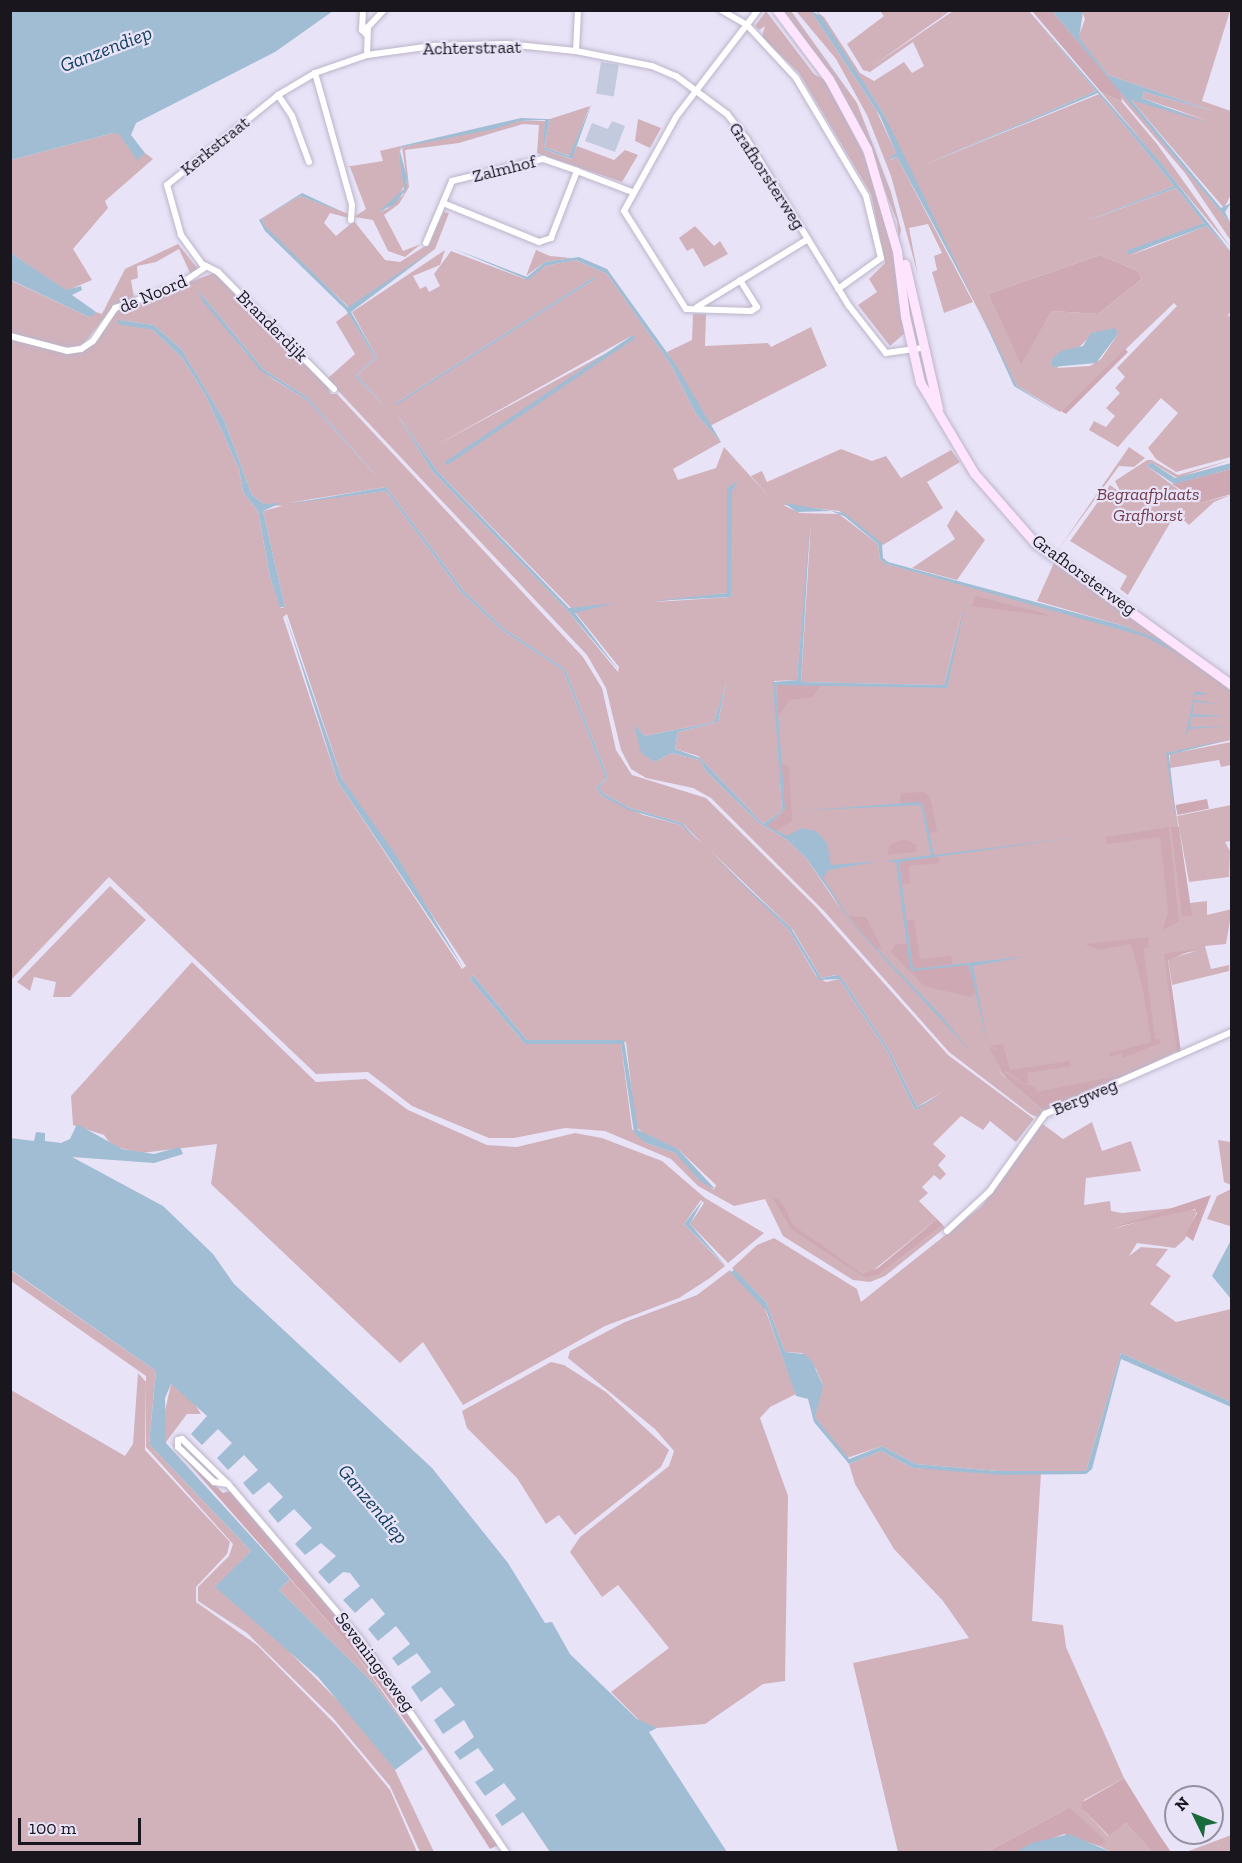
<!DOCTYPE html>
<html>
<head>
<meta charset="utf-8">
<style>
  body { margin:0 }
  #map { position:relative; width:1242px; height:1863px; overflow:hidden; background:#e9e3f8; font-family:"Zilla Slab",serif }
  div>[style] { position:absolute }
  .green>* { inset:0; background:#d1b2bb }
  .forest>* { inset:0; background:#cea9b3; transform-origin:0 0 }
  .water>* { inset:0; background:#a0bdd4; transform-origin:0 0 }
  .building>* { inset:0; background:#c3cade; transform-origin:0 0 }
  .roads { filter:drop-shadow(0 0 2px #bcb5c9) drop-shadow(0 0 2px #bcb5c9) }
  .street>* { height:6px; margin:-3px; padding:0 3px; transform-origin:3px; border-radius:3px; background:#fff }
  .secondary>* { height:9px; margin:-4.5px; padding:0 4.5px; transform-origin:4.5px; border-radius:4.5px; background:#fee4fc }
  span { translate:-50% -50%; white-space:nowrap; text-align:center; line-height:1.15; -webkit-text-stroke:4.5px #e9e3f8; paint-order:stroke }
  .street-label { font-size:18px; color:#19161e }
  .park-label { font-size:18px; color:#713d4e; font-style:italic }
  .water-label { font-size:20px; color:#0f4160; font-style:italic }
  .frame { position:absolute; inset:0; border:12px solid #19161e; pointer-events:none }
  .north { position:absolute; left:1164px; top:1785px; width:60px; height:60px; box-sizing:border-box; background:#e9e3f8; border:2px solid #9691a1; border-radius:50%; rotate:313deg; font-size:16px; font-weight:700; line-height:24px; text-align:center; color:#19161e }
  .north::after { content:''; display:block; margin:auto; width:21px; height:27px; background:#196b3b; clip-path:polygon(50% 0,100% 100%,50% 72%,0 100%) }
  .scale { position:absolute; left:18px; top:1818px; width:123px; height:27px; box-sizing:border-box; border:3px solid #19161e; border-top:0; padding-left:8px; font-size:18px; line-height:21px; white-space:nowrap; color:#19161e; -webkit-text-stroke:4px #e9e3f8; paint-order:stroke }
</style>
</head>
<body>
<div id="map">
  <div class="green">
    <div style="clip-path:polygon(766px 11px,814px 74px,826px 81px,866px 159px,895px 259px,906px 332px,890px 346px,858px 305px,877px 292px,869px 279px,885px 263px,871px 194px,799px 73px,762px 37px,765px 26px,759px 30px,755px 26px)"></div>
    <div style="clip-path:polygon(791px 11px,857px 103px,891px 192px,901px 230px,899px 239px,897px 221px,857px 119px,830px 73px,783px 12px)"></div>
    <div style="clip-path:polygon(796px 11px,811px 11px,876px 110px,896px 153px,890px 160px,897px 157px,973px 302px,944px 313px,932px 272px,937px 270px,934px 256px,942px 253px,928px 224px,909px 228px,918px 275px,891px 176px,867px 115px,836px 59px)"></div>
    <div style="clip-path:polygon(evenodd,816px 11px,824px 17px,860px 73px,874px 81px,904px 62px,912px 73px,924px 66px,913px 42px,870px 72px,863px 70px,847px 44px,884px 16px,880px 11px,950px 11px,871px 67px,953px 11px,1029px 11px,1096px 91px,924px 165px,1099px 94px,1174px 186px,1087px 221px,1176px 188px,1204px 223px,1129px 256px,1207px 226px,1231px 252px,1231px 311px,1227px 317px,1231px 315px,1231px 457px,1176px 472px,1156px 459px,1148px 448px,1178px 413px,1161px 398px,1118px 447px,1089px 430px,1094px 421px,1106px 427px,1115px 416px,1106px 408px,1120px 393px,1115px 388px,1125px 377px,1117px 368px,1177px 306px,1174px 303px,1060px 412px,1017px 386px,920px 196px,885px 116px,816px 11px,1100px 255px,1138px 271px,1142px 279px,1098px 314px,1052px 311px,1021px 364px,988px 294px,1100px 255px,816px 11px,1095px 332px,1118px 334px,1101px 359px,1090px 366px,1057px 368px,1095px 332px)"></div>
    <div style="clip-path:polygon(1082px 11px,1230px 11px,1202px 101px,1231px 111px,1231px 195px,1224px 208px,1131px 100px,1133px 97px,1209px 121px,1142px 98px,1144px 92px,1213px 111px,1108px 75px,1078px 38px,1085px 19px)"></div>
    <div style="clip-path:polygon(1120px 91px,1231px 224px,1231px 241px,1185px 173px,1117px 93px)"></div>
    <div style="clip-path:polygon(1101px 92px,1122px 102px,1157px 144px,1231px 248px)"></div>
    <div style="clip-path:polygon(590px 106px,570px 156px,544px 147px,550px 119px)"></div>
    <div style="clip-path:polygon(638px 119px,661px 128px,650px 148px,635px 141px)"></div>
    <div style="clip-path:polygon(519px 121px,547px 121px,543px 149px,571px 159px,577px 146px,614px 160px,625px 150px,638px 155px,622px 182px,537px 153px,539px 125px,523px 124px,459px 143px,405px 150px,409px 187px,399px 204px,384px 215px,403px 251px,421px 244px,405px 257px,388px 251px,373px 220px,354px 217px,366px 209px,350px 167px,345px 167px,383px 161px,380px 151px,401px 146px,399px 154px,405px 185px,394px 202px,378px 212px,387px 209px,403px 195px,407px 181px,402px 147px)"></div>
    <div style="clip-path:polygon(113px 133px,119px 133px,137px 159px,145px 153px,153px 159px,105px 201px,108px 208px,73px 249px,92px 280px,66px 291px,11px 253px,11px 160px)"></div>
    <div style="clip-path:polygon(300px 196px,349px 214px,349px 218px,330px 213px,324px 223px,336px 236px,354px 221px,385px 260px,400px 262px,427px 245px,444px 212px,449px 213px,435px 249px,350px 308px,265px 229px,262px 218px)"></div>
    <div style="clip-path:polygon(695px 226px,714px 246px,720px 241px,728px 254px,704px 267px,693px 248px,687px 251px,679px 238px)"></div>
    <div style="clip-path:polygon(178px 244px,198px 269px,191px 275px,179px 249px,156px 262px,137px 266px,138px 278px,131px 280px,134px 297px,111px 309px,82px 346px,61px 347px,11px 333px,10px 280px,89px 317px,96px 312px,102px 314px,125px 269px)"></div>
    <div style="clip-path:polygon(evenodd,445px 250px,440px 265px,413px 276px,420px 289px,426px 286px,429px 292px,440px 286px,434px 274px,451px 251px,525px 279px,545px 266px,576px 260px,607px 274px,671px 365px,696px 414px,721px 442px,673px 469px,678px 480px,716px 468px,724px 447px,770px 498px,751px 476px,762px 471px,767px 482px,841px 449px,872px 461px,886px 456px,901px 478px,951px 450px,960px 462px,927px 482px,943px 508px,883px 545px,839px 511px,783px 505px,800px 513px,839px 514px,878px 544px,880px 559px,886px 564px,1137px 632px,1166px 644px,1124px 626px,1037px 601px,1054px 563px,1160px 634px,1231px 691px,1231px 740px,1167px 754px,1190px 903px,1207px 901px,1207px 915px,1232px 909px,1226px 944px,1205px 946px,1211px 969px,1229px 965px,1229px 971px,1172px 985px,1168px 959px,1196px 951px,1166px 956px,1179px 1050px,1133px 1073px,1029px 1095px,997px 1070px,1044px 1111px,1037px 1117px,1030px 1114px,949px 1052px,824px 911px,711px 798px,693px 788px,646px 778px,631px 769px,621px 750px,606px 688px,587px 655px,327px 379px,355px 354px,336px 322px,348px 313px,375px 358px,355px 376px,385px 407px,357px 375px,377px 358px,352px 312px,445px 250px,594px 277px,595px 279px,396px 404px,396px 403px,594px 277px,445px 250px,633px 335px,634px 338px,435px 446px,633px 335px,445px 250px,396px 413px,438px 472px,575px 612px,619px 667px,618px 672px,567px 610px,433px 472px,396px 413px,445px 250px,731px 484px,731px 597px,655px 602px,727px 593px,731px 484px,445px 250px,811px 522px,801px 682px,944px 685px,964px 602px,944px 687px,775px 684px,784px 809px,765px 826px,805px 849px,840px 908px,806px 858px,786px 839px,759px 823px,706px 771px,700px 760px,671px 753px,655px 762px,634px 727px,645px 736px,714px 722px,726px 683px,718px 722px,678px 732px,675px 749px,698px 756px,763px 824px,782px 811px,774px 681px,797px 680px,811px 522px)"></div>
    <div style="clip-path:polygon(536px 250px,550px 256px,572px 258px,545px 262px,526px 276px)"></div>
    <div style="clip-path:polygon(evenodd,214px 273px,325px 382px,331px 394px,337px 394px,583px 657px,602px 688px,616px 750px,632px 775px,706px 798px,815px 906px,948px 1055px,1034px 1119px,1016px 1142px,990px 1121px,983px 1130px,961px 1116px,933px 1144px,946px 1156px,938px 1165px,946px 1174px,940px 1180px,934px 1175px,922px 1187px,928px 1193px,919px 1201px,937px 1219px,870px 1273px,863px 1274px,782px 1220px,865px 1278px,879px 1273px,943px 1225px,945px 1228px,885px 1276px,870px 1282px,853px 1280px,783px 1236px,765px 1199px,734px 1206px,698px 1186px,671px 1159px,605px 1131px,565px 1128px,514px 1138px,489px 1138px,412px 1106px,368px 1072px,316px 1074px,109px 877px,11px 980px,11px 338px,64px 353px,84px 351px,119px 308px,214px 273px,197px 289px,263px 369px,308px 398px,381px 481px,307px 400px,270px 377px,244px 351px,197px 289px,214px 273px,119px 320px,154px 325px,182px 350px,224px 420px,252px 495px,264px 504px,282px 506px,263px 511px,285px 607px,281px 608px,270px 577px,258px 511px,243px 492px,239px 469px,206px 396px,183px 359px,153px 330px,119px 320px,214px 273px,386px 487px,463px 590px,504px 629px,565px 669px,608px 778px,599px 787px,604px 794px,630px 808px,682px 823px,702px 843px,681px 825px,643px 815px,602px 796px,596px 787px,606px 779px,563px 670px,503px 631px,461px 592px,386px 491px,288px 503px,386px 487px,214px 273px,287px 614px,342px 779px,466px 966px,462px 969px,338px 782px,283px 617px,287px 614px,214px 273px,710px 850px,793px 930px,821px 978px,836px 975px,841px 977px,889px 1050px,917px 1107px,942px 1092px,915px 1110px,887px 1051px,839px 979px,826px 982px,816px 976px,789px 930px,710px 850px,214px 273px,473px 975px,527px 1040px,626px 1042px,636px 1127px,649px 1138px,678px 1149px,716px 1185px,714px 1190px,675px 1153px,646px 1143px,632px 1129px,621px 1044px,525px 1044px,470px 979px,473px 975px)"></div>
    <div style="clip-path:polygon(693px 314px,706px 314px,705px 346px,768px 343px,771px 347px,811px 327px,827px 366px,710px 426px,667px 352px,692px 340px)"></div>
    <div style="clip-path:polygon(1129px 447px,1145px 458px,1134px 467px,1119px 466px,1058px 550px)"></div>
    <div style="clip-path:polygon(1147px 460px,1152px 460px,1178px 475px,1231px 460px,1177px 478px,1151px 462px,1147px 466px,1191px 499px,1201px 503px,1231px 495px,1214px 502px,1189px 525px,1180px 517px,1170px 523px,1128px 595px,1120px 589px,1127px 576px,1070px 541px,1110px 485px,1121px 493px,1115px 481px)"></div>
    <div style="clip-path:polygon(956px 510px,985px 540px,957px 580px,912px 568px,955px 539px,947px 526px)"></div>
    <div style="clip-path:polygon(1231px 742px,1231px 765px,1221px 767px,1219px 760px,1170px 768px,1170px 754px)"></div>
    <div style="clip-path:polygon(1231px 805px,1231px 841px,1225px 842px,1230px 851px,1229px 877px,1189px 882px,1177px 816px)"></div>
    <div style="clip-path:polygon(110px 886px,146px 920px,70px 997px,53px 997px,56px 982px,34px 977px,30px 991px,17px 982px)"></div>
    <div style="clip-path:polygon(192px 962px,316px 1082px,366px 1079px,408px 1110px,487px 1145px,517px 1147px,575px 1133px,602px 1138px,662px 1161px,705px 1198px,764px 1233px,728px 1263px,690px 1224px,704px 1203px,701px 1200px,684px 1224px,725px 1266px,710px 1278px,679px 1298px,605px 1326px,463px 1405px,423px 1342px,400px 1363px,211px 1184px,217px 1144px,141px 1153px,112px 1146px,104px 1135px,73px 1125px,71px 1096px)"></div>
    <div style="clip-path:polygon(1040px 1122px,1063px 1139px,1092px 1122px,1102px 1151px,1131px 1141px,1141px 1171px,1086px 1178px,1084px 1205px,1110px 1201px,1111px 1211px,1122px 1213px,1174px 1208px,1112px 1229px,1189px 1208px,1197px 1211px,1185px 1239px,1175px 1248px,1137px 1243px,1129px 1256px,1141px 1247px,1168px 1249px,1156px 1265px,1171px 1276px,1150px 1304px,1176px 1322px,1231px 1309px,1231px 1402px,1121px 1353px,1086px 1471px,999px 1471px,916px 1464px,882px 1446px,847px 1458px,815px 1417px,822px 1383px,816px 1369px,802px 1353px,785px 1352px,766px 1302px,732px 1268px,757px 1245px,774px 1238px,857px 1289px,861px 1302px,982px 1206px)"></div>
    <div style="clip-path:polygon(1218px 1140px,1231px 1142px,1231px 1185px,1224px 1182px)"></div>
    <div style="clip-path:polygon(1231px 1189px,1230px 1226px,1207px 1219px,1217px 1196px)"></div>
    <div style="clip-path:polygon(10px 1270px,156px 1371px,149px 1444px,251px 1551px,216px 1587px,255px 1617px,354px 1717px,395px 1770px,434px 1852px,420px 1852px,390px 1786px,333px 1718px,247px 1633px,198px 1601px,198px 1587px,229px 1556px,233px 1544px,146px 1447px,146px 1376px,11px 1281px)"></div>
    <div style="clip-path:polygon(730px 1270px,764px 1306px,796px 1394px,770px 1407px,760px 1418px,788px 1496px,785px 1681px,763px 1684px,705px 1724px,657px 1728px,643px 1724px,611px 1692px,669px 1648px,618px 1585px,602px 1597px,570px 1552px,580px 1537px,669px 1466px,674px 1451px,655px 1429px,568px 1358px,570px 1351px,625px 1322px,697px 1295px)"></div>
    <div style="clip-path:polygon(551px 1362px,564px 1365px,606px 1392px,669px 1450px,661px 1467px,575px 1535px,559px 1515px,546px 1524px,517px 1478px,467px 1428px,462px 1411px)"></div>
    <div style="clip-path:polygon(138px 1373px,146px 1382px,145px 1450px,230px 1542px,227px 1554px,196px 1587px,196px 1602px,257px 1645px,336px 1725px,390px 1790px,417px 1852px,11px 1852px,11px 1390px,125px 1456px,133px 1444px)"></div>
    <div style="clip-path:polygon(171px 1384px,190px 1397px,201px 1414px,187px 1414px,166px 1442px,163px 1420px)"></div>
    <div style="clip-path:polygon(881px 1451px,913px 1468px,1041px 1473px,1032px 1621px,1063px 1625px,1066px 1647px,1124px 1778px,1084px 1800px,1083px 1810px,1108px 1836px,1126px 1823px,1152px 1852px,1111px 1852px,1099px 1846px,1105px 1841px,1070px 1807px,987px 1852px,898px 1852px,853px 1663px,969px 1638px,943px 1601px,894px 1549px,855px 1484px,849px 1464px)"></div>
    <div style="clip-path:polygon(290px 1579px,353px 1650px,423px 1749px,373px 1683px,279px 1590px)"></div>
    <div style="clip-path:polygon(1231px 1835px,1231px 1852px,1186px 1852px,1226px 1837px)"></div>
  </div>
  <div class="forest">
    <div style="clip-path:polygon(1032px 11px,1052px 11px,1120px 91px,1122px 102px,1101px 92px)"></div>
    <div style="clip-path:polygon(1100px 255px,1138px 271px,1142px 279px,1098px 314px,1052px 311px,1021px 365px,988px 294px)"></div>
    <div style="clip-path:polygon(1125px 349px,1128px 352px,1066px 414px,1061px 411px)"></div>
    <div style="clip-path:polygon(1231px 469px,1231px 494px,1201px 503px,1172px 484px)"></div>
    <div style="clip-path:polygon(976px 596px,1047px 614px,1048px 616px,971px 606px)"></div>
    <div style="clip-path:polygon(777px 684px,819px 685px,820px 687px,812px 697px,790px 700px,778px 716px)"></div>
    <div style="clip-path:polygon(782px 763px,789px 766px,792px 821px,776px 831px,767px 826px,785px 811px)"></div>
    <div style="clip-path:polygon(924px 792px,930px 796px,937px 832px,929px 833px,923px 803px,900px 803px,901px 793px)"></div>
    <div style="left:1207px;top:799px;width:10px;height:32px;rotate:79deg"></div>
    <div style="clip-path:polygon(1169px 827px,1179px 921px,1163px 930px,1168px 912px,1160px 837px,1107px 844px,1106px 837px)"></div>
    <div style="clip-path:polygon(1171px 827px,1179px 827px,1192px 916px,1182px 916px)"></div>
    <div style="clip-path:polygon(904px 839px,917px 845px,916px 852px,887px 855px,890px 845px)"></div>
    <div style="clip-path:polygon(939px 857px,939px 863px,909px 866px,910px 883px,902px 885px,900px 861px)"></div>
    <div style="clip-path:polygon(848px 916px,866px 917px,882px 948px,877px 950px)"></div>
    <div style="clip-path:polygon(907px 920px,914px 920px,920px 959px,951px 956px,952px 964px,913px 969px)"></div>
    <div style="clip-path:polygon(1148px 937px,1149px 947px,1144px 948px,1144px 953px,1155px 1039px,1161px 1039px,1160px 1043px,1123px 1058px,1122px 1053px,1109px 1057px,1109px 1053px,1151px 1042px,1143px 990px,1131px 944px,1099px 950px,1085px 944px)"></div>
    <div style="clip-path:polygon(907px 943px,911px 970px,968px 964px,976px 993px,970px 997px,924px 986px,891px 952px,895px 945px)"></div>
    <div style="clip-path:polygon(1196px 949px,1168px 960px,1181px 1052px,1177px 1053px,1164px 954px)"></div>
    <div style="clip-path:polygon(1003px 1044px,1010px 1070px,1070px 1061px,1071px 1066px,1027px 1073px,1028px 1083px,1024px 1084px,1005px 1070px,996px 1048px,988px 1046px)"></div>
    <div style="clip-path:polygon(989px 1048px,997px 1050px,1006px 1073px,1022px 1084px,1035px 1086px,1036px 1092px,1133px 1073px,1044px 1111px,1006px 1078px)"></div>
    <div style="clip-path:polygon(1211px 1195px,1193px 1241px,1185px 1235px,1197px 1213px,1195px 1209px,1112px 1228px)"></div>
    <div style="clip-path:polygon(772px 1197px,779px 1198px,794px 1226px,863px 1274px,878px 1268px,937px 1219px,943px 1225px,879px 1274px,865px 1278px,791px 1229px)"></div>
    <div style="clip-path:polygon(168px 1440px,223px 1493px,230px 1491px,367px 1652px,498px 1845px,490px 1849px,426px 1749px,353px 1650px)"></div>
    <div style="clip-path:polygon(1124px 1778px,1158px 1833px,1171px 1852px,1152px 1852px,1126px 1823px,1109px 1836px,1083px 1810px,1081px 1803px)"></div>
    <div style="clip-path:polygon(1070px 1807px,1106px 1841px,1099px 1846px,1064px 1834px,1016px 1852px,987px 1852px)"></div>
  </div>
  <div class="water">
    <div style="clip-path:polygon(11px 10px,333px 10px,333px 11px,275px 52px,136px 123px,131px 135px,145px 153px,137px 160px,119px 134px,113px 133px,11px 160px)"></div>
    <div style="clip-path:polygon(811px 11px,821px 16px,885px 116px,975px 302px,897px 157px,888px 160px,896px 153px,880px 116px)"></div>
    <div style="clip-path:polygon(1029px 11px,1161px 163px,1231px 252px,1207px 226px,1127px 255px,1128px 250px,1204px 223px,1176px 188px,1086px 221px,1174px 186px,1098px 93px,924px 165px,1096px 91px)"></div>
    <div style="clip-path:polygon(1052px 11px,1083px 12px,1079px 38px,1108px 75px,1213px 111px,1144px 92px,1142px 98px,1208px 123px,1131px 100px,1221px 208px,1231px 203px,1225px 212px,1231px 224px)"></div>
    <div style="clip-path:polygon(592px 103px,572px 159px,543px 149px,545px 120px,519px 121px,494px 129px,402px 147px,400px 151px,407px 177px,406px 189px,395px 204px,377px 213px,404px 189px,399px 154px,401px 146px,521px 118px,545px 119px,550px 119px,544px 147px,569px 156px)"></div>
    <div style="clip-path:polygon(302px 193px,345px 213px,300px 196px,262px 218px,264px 225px,348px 307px,435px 249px,351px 312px,377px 358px,357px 375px,385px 407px,355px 376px,375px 358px,346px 310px,265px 231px,259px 220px)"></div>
    <div style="clip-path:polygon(452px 248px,527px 277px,545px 262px,579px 257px,607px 269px,676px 365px,721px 442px,696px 414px,671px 365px,607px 274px,576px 260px,545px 266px,528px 280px)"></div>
    <div style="clip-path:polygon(11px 253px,66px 290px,81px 286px,82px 290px,72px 295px,96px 312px,94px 315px,89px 317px,11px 280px)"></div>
    <div style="clip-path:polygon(594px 277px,595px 279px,396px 405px,396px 403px)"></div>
    <div style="clip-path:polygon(197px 289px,263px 369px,308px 398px,381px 481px,307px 400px,261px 371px,204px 303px)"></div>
    <div style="clip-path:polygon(978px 307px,1017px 386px,1059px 413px,1014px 386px)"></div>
    <div style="clip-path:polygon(119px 320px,154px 325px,182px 350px,224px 420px,252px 495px,264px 504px,281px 503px,263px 511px,285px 607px,280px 607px,270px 577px,258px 511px,243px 492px,239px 469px,206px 396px,183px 359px,153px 330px,117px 324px)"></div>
    <div style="clip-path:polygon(1115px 328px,1118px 334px,1096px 363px,1052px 367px,1052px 359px,1061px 351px,1083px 346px,1091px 333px)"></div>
    <div style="left:633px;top:335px;width:4px;height:227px;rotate:56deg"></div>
    <div style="clip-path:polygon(396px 413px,438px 472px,569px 608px,615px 603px,575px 613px,620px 672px,567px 610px,433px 472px)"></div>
    <div style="clip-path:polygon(1151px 462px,1175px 478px,1231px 463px,1231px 469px,1174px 484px,1147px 466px)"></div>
    <div style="clip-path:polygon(738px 481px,732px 491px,731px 597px,653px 601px,727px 593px,727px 488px)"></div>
    <div style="clip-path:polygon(386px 487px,463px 590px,504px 629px,565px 669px,608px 778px,599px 787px,604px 794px,630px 808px,682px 823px,701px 844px,681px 825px,629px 810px,602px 796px,596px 787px,606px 779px,563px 670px,503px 631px,461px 592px,386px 491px,288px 504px)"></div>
    <div style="clip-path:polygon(784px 503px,844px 513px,882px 543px,883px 558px,888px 562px,1124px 626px,1158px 639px,1177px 654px,1146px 637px,886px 564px,880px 559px,878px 544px,844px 516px,831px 511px,797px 512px)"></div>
    <div style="clip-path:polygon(810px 522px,801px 682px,944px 685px,967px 596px,947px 688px,776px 685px,785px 809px,767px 826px,787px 836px,802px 828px,816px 831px,827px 843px,831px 865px,880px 861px,829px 870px,823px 878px,854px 925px,940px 1014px,972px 1053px,854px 926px,806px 858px,786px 839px,759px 823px,706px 771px,700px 760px,671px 753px,655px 762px,641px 753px,634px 725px,645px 736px,714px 722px,726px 682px,718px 722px,678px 732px,675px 749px,700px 758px,763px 824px,782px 811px,773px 682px,797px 680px)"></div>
    <div style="clip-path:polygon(285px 614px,342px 779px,396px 855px,464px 969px,338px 782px)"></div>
    <div style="clip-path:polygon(1195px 691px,1208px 694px,1195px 695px,1194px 700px,1220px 704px,1194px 702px,1192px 714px,1227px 716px,1191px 717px,1190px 727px,1231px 726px,1189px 729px,1185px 737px)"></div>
    <div style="clip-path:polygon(1231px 739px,1169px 755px,1177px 828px,1166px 753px)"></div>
    <div style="clip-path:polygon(919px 802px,923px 805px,934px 855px,1078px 837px,899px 862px,913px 969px,1029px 956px,973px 966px,988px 1046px,969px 965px,912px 971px,910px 968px,896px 862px,885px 861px,931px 855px,921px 805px,797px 811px)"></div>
    <div style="clip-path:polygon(707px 850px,791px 928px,821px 978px,838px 975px,841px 977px,889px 1050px,917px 1107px,944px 1094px,915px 1110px,887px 1051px,839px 979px,819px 980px,789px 930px)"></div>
    <div style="clip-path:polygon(473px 975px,527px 1040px,624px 1040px,638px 1130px,678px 1149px,716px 1190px,700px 1181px,675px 1153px,646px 1143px,634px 1133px,621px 1044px,525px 1044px,470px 979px)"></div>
    <div style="clip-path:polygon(77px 1124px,122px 1149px,154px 1154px,180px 1147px,183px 1154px,154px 1163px,72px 1157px,163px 1206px,213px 1254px,234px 1284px,432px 1468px,508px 1563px,545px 1623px,552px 1622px,570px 1654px,637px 1719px,657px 1728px,649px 1732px,727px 1852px,550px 1852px,523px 1812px,502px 1826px,495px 1815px,516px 1799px,504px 1783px,485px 1796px,475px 1782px,494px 1770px,478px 1748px,460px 1760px,454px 1752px,474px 1737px,464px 1720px,443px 1734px,434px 1720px,455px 1705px,441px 1687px,421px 1702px,411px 1687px,431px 1672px,417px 1653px,398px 1666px,392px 1658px,410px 1644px,396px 1626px,378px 1641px,368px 1629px,385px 1614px,372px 1598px,355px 1613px,343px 1600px,360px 1586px,350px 1573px,343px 1572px,329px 1584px,318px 1572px,336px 1556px,321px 1543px,305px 1555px,295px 1544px,312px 1528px,294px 1509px,278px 1523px,268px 1511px,283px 1497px,269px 1482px,253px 1495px,243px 1483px,258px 1470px,244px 1455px,228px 1470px,217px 1458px,232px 1443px,218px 1429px,202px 1445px,191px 1434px,207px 1416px,171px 1384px,165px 1398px,166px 1443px,290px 1579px,279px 1590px,373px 1683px,423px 1749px,395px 1770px,318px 1677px,215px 1587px,251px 1551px,149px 1444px,156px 1371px,11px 1270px,11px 1138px,34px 1141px,36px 1132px,45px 1133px,45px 1141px,61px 1143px,70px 1139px)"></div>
    <div style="clip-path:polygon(703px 1200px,690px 1224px,726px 1266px,684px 1224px)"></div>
    <div style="clip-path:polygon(1231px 1240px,1231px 1299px,1212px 1276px)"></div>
    <div style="clip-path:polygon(734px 1269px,766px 1302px,785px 1352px,804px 1354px,812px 1361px,823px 1386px,815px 1417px,849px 1459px,882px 1446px,916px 1464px,999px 1471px,1086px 1471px,1121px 1353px,1231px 1402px,1231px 1407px,1121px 1359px,1092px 1469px,1086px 1474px,1001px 1475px,913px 1468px,881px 1451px,849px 1464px,814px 1422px,808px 1399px,796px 1396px,766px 1310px,731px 1273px)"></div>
    <div style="clip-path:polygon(1069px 1834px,1111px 1852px,1016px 1852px,1032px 1843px)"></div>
  </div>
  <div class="building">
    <div style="left:601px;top:62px;width:18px;height:32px;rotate:9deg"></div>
    <div style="clip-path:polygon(612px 121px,625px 126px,615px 152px,585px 141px,592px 123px,608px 129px)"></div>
  </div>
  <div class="roads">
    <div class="street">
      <div style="left:363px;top:10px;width:20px;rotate:93deg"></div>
      <div style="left:362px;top:30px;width:7px;rotate:45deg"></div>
      <div style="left:721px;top:10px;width:30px;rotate:30deg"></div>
      <div style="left:747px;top:25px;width:72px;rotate:47.2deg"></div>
      <div style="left:796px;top:78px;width:137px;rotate:59.3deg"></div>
      <div style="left:866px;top:196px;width:64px;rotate:76.4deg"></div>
      <div style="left:881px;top:258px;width:53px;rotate:144.2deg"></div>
      <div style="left:576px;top:51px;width:41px;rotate:-87.2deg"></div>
      <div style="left:367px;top:55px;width:28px;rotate:-88deg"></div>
      <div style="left:368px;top:27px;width:23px;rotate:-47deg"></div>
      <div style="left:315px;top:73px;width:137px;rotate:74.3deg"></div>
      <div style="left:352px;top:205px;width:15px;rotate:94deg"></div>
      <div style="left:278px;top:95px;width:25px;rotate:56deg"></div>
      <div style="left:292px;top:116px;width:49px;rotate:69.7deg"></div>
      <div style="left:443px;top:203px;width:104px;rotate:22.1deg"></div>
      <div style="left:539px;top:242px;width:13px;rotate:-18deg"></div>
      <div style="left:551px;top:238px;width:72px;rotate:-68.8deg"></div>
      <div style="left:577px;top:171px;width:59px;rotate:20.9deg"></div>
      <div style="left:426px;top:243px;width:67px;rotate:-67.2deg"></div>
      <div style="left:452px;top:181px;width:94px;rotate:-13.6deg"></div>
      <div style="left:543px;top:159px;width:36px;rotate:19deg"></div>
      <div style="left:740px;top:280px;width:32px;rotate:58deg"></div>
      <div style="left:757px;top:307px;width:7px;rotate:146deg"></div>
      <div style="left:751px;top:311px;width:65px;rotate:-178.2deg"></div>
      <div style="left:686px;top:309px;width:116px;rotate:-122.3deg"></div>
      <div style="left:624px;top:211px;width:107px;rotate:-61deg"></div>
      <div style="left:676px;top:117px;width:135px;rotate:-52.5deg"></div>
      <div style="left:697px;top:307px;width:130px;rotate:-31.5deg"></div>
      <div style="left:10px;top:336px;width:59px;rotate:14.7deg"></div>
      <div style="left:67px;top:351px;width:14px;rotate:-8deg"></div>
      <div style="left:81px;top:349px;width:14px;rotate:-34deg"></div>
      <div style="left:93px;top:341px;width:40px;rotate:-56deg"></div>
      <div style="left:115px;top:308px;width:65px;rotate:-19deg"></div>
      <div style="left:176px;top:287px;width:36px;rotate:-34deg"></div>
      <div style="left:334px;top:389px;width:165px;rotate:-134.8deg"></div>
      <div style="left:218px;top:272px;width:18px;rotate:-153deg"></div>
      <div style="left:202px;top:264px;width:36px;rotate:-126deg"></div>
      <div style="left:181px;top:235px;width:52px;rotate:-105.6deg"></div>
      <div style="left:167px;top:185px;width:143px;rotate:-39deg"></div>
      <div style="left:278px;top:95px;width:43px;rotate:-30.7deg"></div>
      <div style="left:315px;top:73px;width:55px;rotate:-19.1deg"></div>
      <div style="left:367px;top:55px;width:66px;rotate:-7.9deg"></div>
      <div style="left:432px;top:46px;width:75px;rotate:-1.5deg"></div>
      <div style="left:507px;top:44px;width:69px;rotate:5.8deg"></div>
      <div style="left:576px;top:51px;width:77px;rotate:11.2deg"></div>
      <div style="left:652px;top:66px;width:26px;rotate:23deg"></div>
      <div style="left:676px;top:76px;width:64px;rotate:36.7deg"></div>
      <div style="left:727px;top:114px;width:31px;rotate:52deg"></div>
      <div style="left:746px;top:138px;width:197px;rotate:58.5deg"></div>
      <div style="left:849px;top:306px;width:60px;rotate:51.8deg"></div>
      <div style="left:886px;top:353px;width:37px;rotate:-8deg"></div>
      <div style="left:947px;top:1231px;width:59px;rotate:-42.9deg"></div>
      <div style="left:990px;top:1191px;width:95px;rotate:-54.5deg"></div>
      <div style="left:1045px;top:1114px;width:204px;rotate:-23.7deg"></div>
      <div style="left:228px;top:1484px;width:14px;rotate:-172deg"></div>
      <div style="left:214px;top:1482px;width:50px;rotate:-135.8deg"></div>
      <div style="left:178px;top:1447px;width:7px;rotate:-90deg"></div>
      <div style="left:178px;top:1440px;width:4px;rotate:-14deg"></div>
      <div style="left:182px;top:1439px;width:64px;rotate:44.4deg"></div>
      <div style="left:228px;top:1484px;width:204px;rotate:49.6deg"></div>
      <div style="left:360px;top:1639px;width:258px;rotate:55.6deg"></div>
    </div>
    <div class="secondary">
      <div style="left:777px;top:10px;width:86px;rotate:53deg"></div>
      <div style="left:829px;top:79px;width:80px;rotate:61.5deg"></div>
      <div style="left:867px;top:149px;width:106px;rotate:73.6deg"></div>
      <div style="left:897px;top:251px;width:65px;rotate:83deg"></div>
      <div style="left:905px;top:316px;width:68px;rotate:77.2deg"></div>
      <div style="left:920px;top:382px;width:106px;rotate:59.3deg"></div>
      <div style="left:974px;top:473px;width:93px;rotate:48.9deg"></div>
      <div style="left:1035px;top:543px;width:243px;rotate:35.8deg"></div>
      <div style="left:905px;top:264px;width:148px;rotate:77.1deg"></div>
    </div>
  </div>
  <div class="street-label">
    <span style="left:472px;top:48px;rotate:-1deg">Achterstraat</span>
    <span style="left:215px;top:146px;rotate:-39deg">Kerkstraat</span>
    <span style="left:504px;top:169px;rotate:-14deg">Zalmhof</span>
    <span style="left:767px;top:176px;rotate:57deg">Grafhorsterweg</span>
    <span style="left:153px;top:294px;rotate:-23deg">de Noord</span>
    <span style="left:272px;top:326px;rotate:45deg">Branderdijk</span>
    <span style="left:1084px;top:575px;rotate:36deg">Grafhorsterweg</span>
    <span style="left:1085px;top:1097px;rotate:-23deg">Bergweg</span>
    <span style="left:375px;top:1662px;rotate:53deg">Seveningseweg</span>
  </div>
  <div class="park-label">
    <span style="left:1148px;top:505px">Begraafplaats<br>Grafhorst</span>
  </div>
  <div class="water-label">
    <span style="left:106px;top:49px;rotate:-21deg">Ganzendiep</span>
    <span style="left:373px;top:1504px;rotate:50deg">Ganzendiep</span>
  </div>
  <div class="frame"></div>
  <div class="north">N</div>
  <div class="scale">100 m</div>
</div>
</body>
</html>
